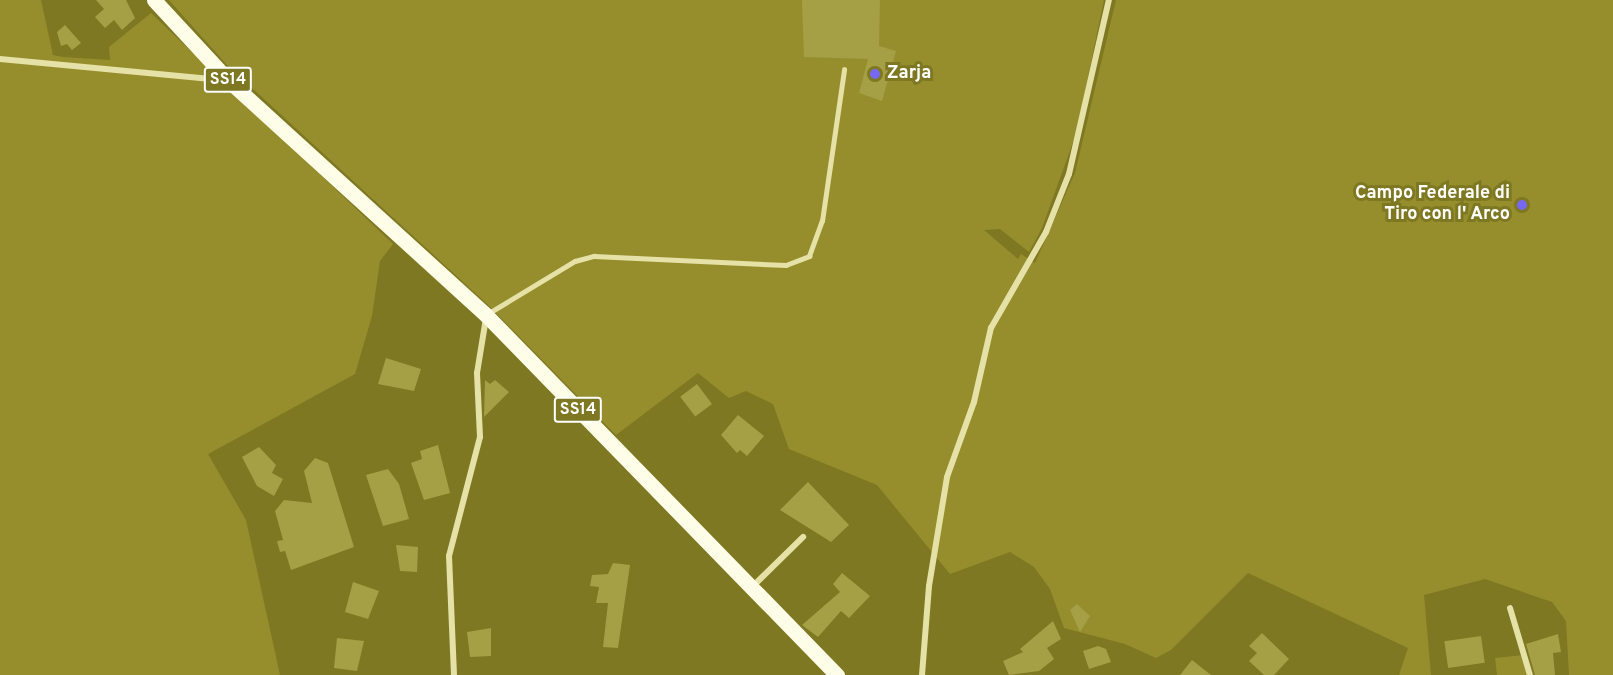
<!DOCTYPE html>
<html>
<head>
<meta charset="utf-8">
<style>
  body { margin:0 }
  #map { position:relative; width:1613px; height:675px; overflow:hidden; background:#7e7822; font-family:Overpass,sans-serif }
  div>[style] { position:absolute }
  .green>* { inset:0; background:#968e2c }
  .building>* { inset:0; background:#a59f46; transform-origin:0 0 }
  .service>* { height:4.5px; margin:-2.25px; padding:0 2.25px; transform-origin:2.25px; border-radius:2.25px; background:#e6e1a7 }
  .minor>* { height:6px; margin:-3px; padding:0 3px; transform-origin:3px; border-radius:3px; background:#e6e1a7 }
  .primary>* { height:15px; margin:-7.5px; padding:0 7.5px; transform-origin:7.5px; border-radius:7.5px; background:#fdfde8 }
  .dots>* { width:16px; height:16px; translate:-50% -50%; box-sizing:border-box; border:3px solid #7e7822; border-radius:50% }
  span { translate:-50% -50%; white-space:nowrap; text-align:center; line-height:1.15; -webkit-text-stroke:6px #7e7822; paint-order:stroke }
  .shield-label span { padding:2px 4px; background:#7e7822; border:2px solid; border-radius:4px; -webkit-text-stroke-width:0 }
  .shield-label { font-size:16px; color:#fff; font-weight:700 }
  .poi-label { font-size:18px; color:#fff; font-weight:700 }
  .left { translate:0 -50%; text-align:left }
  .right { translate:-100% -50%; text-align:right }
</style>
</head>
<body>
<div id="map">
  <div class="green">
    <div style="clip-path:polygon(0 0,41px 0,53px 55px,63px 57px,110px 60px,109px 47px,151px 13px,393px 244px,380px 261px,372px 316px,355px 374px,208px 454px,246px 520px,280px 675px,0 675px)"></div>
    <div style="clip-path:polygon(169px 0,1104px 0,1076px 134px,1042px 228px,1029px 252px,1000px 229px,984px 230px,1018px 259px,1021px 254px,1035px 263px,1075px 173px,1116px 0,1613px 0,1613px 675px,1569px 675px,1566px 621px,1552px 602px,1485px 579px,1424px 595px,1431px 675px,1399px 675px,1408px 648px,1248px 573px,1171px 650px,1156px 658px,1125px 644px,1064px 628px,1050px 589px,1034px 567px,1010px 552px,950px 574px,877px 485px,789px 449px,773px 404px,746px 391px,729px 398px,698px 373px,616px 435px,486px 303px,227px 65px)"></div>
    <div style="clip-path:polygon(1524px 655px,1529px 675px,1497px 675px,1495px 658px)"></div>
  </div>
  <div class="building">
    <div style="clip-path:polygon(96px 0,126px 0,135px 18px,122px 30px,114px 20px,105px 28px,95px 17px,104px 9px)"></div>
    <div style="clip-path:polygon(802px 0,880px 0,879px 46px,896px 51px,882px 101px,859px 93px,868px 59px,804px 57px)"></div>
    <div style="clip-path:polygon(65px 25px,81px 43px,72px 50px,67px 44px,61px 46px,57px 32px)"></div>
    <div style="clip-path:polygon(386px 358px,421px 369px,414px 391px,378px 384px)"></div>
    <div style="clip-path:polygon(485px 380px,490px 384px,495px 380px,509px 392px,484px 417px)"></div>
    <div style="left:697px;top:384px;width:25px;height:21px;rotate:53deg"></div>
    <div style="clip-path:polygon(738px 415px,764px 436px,747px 456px,740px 450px,737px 453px,721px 435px)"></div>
    <div style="clip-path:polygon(438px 445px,450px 493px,424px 500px,411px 463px,422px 459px,420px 451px)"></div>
    <div style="clip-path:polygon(259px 447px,276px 465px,272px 473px,283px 479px,274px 496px,257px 486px,242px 457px)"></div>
    <div style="clip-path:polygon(315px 458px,328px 463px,354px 547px,291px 570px,285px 551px,280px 552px,277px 541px,283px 540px,275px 511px,284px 500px,312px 503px,304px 471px)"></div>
    <div style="clip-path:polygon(388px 469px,399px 484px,409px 519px,383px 526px,366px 475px)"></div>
    <div style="clip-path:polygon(808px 482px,849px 525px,831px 542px,780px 510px)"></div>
    <div style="clip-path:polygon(396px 545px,418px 547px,417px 572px,400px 571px)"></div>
    <div style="clip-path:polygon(613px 563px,630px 565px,618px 648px,603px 647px,608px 603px,596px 603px,599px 587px,590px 586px,592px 575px,608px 574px)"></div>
    <div style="clip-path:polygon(842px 573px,870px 596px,849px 618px,841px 611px,818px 637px,802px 625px,840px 592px,833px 584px)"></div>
    <div style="clip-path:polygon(353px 582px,379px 591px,368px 619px,345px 612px)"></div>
    <div style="clip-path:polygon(1077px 604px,1090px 616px,1080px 632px,1070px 610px)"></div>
    <div style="clip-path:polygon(1053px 621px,1061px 639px,1047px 648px,1054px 659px,1039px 671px,1009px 675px,1003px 661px,1023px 652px,1020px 649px)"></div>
    <div style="clip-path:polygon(491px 628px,491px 656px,470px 657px,467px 632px)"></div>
    <div style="clip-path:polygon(1262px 633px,1289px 659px,1274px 675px,1264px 675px,1249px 661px,1257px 653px,1249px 646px)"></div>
    <div style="clip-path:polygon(1558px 634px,1561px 652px,1553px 653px,1555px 675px,1535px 675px,1526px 644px)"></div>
    <div style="left:1481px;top:636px;width:27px;height:37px;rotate:82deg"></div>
    <div style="clip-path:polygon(337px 638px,364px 641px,357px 671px,334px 668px)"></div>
    <div style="clip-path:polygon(1098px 646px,1106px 649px,1111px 662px,1089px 669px,1083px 651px)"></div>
    <div style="clip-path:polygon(1192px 660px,1211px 675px,1180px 675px)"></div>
  </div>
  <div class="service">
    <div style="left:489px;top:313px;width:100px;rotate:-31.2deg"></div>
    <div style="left:575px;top:261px;width:20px;rotate:-15deg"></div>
    <div style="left:594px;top:256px;width:192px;rotate:2.7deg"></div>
    <div style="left:786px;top:265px;width:25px;rotate:-21deg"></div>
    <div style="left:809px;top:256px;width:37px;rotate:-70deg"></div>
    <div style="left:822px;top:221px;width:153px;rotate:-81.7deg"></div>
  </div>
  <div class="minor">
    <div style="left:0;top:59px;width:225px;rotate:5.4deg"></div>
    <div style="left:751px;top:588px;width:73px;rotate:-44.4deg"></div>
    <div style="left:1510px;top:608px;width:70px;rotate:73.4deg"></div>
    <div style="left:454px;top:675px;width:119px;rotate:-92.4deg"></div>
    <div style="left:449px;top:556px;width:123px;rotate:-75.4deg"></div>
    <div style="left:480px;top:437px;width:64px;rotate:-92.7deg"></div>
    <div style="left:477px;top:373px;width:56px;rotate:-80.7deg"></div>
    <div style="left:922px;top:675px;width:89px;rotate:-85.5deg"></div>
    <div style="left:929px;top:586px;width:110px;rotate:-80.6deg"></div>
    <div style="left:947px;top:477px;width:80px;rotate:-70.2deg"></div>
    <div style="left:974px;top:402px;width:76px;rotate:-77.1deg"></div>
    <div style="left:991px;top:328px;width:111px;rotate:-60.2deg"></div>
    <div style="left:1046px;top:232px;width:62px;rotate:-68.4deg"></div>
    <div style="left:1069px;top:174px;width:179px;rotate:-77.1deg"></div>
  </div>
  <div class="primary">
    <div style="left:154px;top:0;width:112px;rotate:47.2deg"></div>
    <div style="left:230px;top:82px;width:346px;rotate:42.3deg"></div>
    <div style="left:486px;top:315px;width:503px;rotate:45.73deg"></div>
  </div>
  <div class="dots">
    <div style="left:875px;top:74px;background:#7569f2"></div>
    <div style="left:1522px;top:205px;background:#7569f2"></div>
  </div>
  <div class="shield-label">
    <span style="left:228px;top:80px">SS14</span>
    <span style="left:578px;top:410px">SS14</span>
  </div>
  <div class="poi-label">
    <span class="left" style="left:887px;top:74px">Zarja</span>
    <span class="right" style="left:1510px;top:205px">Campo Federale di<br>Tiro con l' Arco</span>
  </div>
</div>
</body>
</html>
